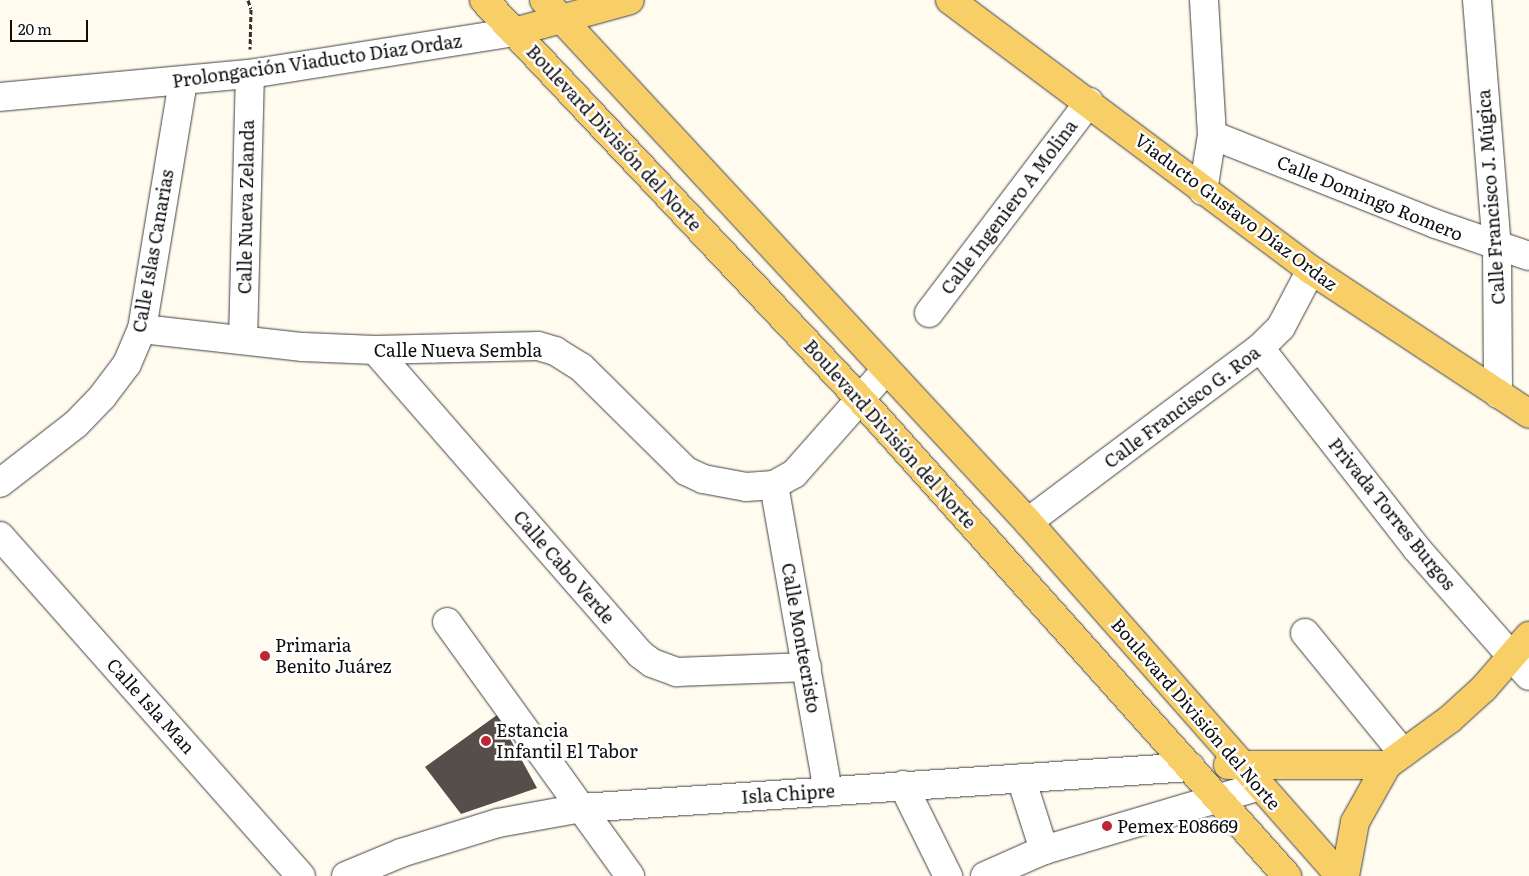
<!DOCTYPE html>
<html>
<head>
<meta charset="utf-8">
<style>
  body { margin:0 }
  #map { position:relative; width:1529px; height:876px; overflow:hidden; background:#fffbef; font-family:Literata,serif }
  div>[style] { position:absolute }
  .building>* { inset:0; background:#564e4a }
  .path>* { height:3px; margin-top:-1.5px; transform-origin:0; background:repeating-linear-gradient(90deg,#303030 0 5px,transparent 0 7.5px) }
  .roads { filter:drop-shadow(0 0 1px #414141) drop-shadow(0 0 1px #414141) }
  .minor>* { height:28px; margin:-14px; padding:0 14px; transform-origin:14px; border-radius:14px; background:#fff }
  .major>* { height:28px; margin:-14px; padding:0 14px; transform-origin:14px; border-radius:14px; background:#f8ce66 }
  .dots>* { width:14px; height:14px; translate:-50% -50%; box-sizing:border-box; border:2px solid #fff; border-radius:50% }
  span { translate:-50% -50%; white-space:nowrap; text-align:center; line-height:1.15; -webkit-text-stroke:5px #fff; paint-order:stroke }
  .street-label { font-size:18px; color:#0e0e0e }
  .poi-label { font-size:18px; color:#0e0e0e }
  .left { translate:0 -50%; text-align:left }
  .scale { position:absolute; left:10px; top:20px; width:78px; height:22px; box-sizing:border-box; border:2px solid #0e0e0e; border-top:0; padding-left:6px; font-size:15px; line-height:18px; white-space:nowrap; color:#0e0e0e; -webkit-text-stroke:4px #fff; paint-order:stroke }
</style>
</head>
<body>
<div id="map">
  <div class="building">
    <div style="clip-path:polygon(497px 715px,537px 788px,461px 814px,425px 767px)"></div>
  </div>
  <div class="path">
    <div style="left:248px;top:0;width:9px;rotate:72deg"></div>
    <div style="left:251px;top:9px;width:40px;rotate:91.4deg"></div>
  </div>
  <div class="roads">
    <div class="minor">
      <div style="left:1477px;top:0;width:248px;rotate:85.4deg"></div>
      <div style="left:1497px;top:247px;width:147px;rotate:89.6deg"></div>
      <div style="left:0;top:97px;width:251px;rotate:-5.3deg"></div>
      <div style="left:250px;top:74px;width:267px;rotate:-9deg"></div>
      <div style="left:1212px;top:135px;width:241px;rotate:21.7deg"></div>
      <div style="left:1436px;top:224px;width:98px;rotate:19deg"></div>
      <div style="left:1203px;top:191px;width:57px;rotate:-80.9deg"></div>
      <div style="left:1212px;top:135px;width:135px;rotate:-93.4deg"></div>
      <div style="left:929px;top:313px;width:265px;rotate:-52.8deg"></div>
      <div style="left:142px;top:329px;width:162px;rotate:6.4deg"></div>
      <div style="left:303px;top:347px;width:72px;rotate:2.4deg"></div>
      <div style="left:375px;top:350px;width:163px;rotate:-1.4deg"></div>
      <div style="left:538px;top:346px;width:18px;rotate:16deg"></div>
      <div style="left:555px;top:351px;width:31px;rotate:32deg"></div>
      <div style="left:581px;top:367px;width:148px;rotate:44.7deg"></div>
      <div style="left:686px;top:471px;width:19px;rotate:25deg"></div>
      <div style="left:703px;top:479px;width:44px;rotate:10.5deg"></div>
      <div style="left:746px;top:487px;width:28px;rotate:-4deg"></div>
      <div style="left:774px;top:485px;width:23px;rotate:-29deg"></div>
      <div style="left:794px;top:474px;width:139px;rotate:-48.5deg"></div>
      <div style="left:243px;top:340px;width:266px;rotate:-88.5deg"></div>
      <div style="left:1260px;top:348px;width:255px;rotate:52deg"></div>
      <div style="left:1417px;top:549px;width:169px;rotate:48.6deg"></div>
      <div style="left:375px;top:350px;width:403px;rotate:48.9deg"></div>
      <div style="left:640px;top:654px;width:15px;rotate:37deg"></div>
      <div style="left:652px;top:663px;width:27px;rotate:20deg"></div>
      <div style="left:677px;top:672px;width:130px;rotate:-2.2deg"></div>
      <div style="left:0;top:483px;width:96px;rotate:-37.8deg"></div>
      <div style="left:76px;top:424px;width:37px;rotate:-46deg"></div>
      <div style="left:102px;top:397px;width:41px;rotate:-52.9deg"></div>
      <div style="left:127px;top:364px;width:38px;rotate:-67deg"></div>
      <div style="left:142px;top:329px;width:250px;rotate:-80.6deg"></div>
      <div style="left:774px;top:485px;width:311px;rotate:80deg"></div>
      <div style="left:1028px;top:522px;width:290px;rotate:-36.9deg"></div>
      <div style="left:1260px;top:348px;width:30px;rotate:-45deg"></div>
      <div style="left:1281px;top:327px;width:64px;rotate:-62.2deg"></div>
      <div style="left:0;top:536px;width:454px;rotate:48.5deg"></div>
      <div style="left:447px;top:622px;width:313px;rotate:54.2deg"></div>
      <div style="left:1305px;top:633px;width:155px;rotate:50.8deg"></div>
      <div style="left:1021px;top:778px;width:76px;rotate:72.3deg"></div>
      <div style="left:1044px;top:850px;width:225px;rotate:-16.5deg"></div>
      <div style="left:903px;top:785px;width:102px;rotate:63.7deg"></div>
      <div style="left:346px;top:876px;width:60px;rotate:-22.7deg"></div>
      <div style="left:401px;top:853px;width:102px;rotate:-17.2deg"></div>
      <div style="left:498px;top:823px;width:84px;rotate:-10.2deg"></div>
      <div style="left:581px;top:808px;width:611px;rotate:-3.85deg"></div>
      <div style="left:985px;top:876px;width:64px;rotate:-23.8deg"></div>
    </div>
    <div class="major">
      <div style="left:484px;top:0;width:550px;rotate:46.7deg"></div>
      <div style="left:861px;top:400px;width:639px;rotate:48.17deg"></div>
      <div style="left:544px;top:0;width:712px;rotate:47.16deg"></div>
      <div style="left:1028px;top:522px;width:472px;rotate:48.6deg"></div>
      <div style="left:950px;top:0;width:451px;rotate:36.8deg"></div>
      <div style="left:1311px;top:270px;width:261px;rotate:33.4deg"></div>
      <div style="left:514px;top:32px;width:120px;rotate:-15.4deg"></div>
      <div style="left:1228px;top:765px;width:159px"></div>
      <div style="left:1345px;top:876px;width:55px;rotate:-79.5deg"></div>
      <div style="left:1355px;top:822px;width:65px;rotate:-60.7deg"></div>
      <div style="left:1387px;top:765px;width:78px;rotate:-36.1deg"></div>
      <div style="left:1450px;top:719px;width:46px;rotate:-42.4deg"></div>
      <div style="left:1484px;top:688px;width:69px;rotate:-49.1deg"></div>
    </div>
  </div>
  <div class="dots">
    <div style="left:265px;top:656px;background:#bd2634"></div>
    <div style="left:486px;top:741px;background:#bd2634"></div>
    <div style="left:1107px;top:826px;background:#bd2634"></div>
  </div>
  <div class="street-label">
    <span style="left:317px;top:61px;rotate:-8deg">Prolongación Viaducto Díaz Ordaz</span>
    <span style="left:614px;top:138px;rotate:47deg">Boulevard División del Norte</span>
    <span style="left:1491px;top:197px;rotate:-94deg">Calle Francisco J. Múgica</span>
    <span style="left:1370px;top:198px;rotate:22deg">Calle Domingo Romero</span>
    <span style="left:246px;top:207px;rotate:-89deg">Calle Nueva Zelanda</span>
    <span style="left:1009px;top:207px;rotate:-53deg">Calle Ingeniero A Molina</span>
    <span style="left:1236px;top:212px;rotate:37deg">Viaducto Gustavo Díaz Ordaz</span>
    <span style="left:153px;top:251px;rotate:-80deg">Calle Islas Canarias</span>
    <span style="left:458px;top:350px">Calle Nueva Sembla</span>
    <span style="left:1182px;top:407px;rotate:-37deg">Calle Francisco G. Roa</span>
    <span style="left:890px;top:434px;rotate:48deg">Boulevard División del Norte</span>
    <span style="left:1392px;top:514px;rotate:51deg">Privada Torres Burgos</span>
    <span style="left:564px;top:567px;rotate:49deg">Calle Cabo Verde</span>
    <span style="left:801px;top:638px;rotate:80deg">Calle Montecristo</span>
    <span style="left:151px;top:706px;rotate:48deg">Calle Isla Man</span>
    <span style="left:1196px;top:714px;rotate:49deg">Boulevard División del Norte</span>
    <span style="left:788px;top:794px;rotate:-4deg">Isla Chipre</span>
  </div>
  <div class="poi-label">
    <span class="left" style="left:275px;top:656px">Primaria<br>Benito Juárez</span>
    <span class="left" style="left:496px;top:741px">Estancia<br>Infantil El Tabor</span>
    <span class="left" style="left:1117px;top:826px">Pemex E08669</span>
  </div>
  <div class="scale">20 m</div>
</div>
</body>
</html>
